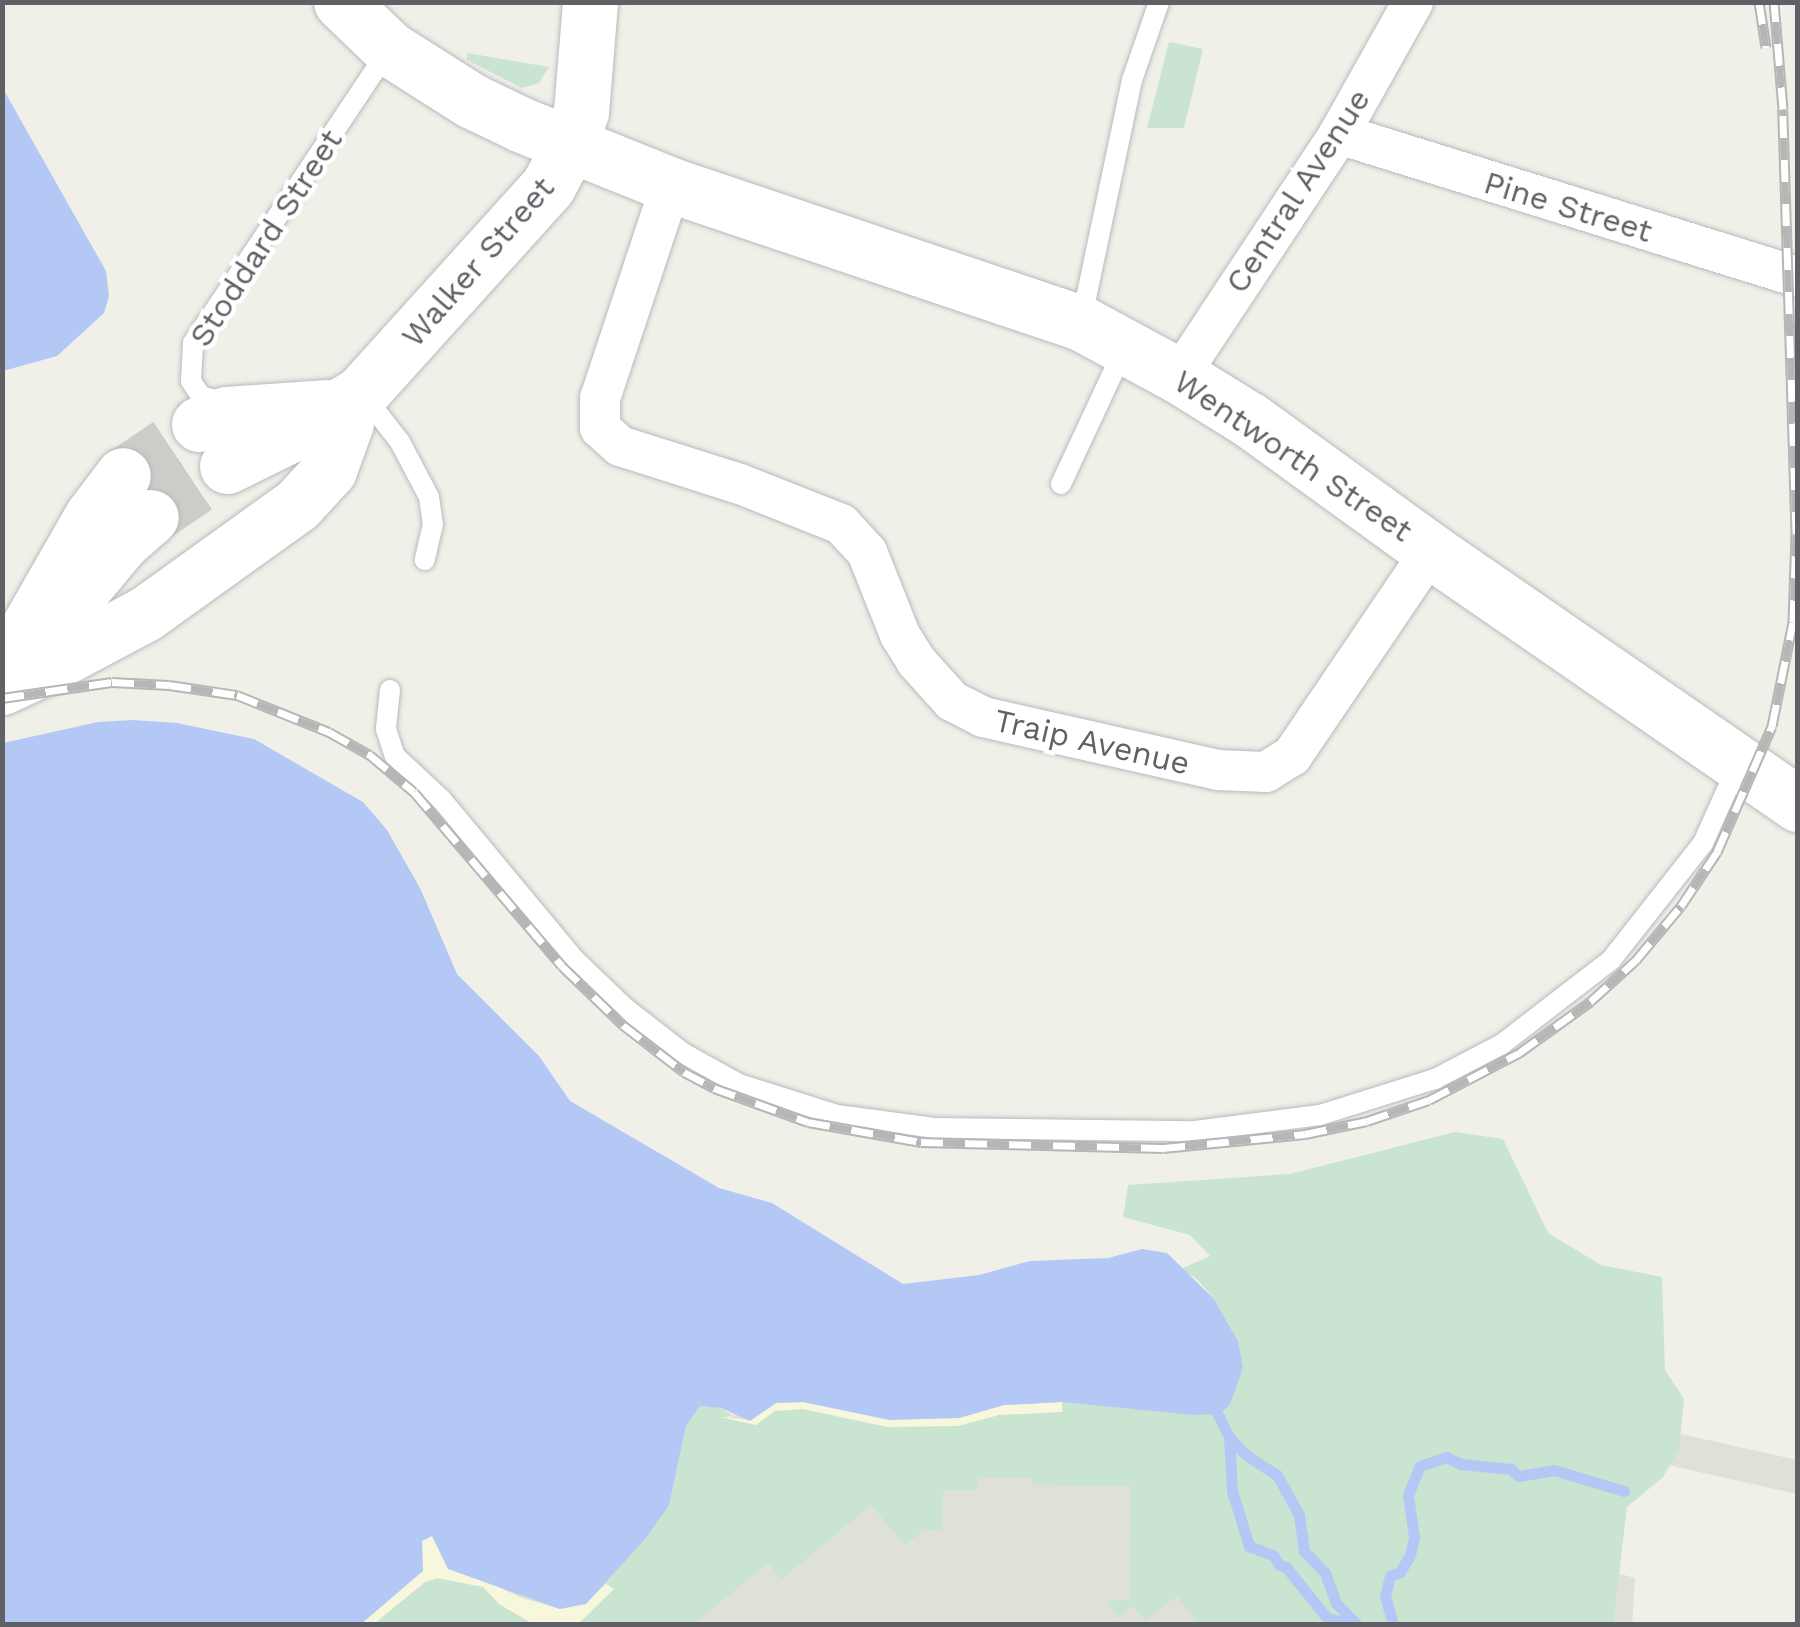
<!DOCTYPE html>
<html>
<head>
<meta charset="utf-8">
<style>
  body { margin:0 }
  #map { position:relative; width:1800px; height:1627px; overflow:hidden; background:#f0f0e9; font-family:"Work Sans",sans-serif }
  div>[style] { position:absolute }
  .education>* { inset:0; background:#dfe0d7 }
  .green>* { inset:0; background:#c9e4d0 }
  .sand>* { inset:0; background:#f6f7dd }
  .water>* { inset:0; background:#b4c8f5 }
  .stream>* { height:11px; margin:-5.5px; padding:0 5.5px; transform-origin:5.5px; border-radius:5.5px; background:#b4c8f5 }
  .secondary-tunnel>* { height:55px; margin-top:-27.5px; transform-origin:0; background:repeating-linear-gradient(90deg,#ccccc8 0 55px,transparent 0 83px) }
  .roads { filter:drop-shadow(0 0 2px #b9b9bd) drop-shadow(0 0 2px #b9b9bd) }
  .lane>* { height:20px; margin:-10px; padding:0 10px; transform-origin:10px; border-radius:10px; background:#fff }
  .street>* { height:40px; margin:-20px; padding:0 20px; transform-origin:20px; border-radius:20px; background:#fff }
  .secondary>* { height:55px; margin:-27.5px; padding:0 27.5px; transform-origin:27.5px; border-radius:27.5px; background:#fff }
  .rail>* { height:11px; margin-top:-5.5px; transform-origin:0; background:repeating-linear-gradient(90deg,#fff 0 22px,#b6b6b7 0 44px); box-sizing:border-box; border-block:2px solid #b6b6b7 }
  span { translate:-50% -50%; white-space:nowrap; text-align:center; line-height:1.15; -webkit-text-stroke:9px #fff; paint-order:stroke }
  .street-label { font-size:32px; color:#606167 }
  .frame { position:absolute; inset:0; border:5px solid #606167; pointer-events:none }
</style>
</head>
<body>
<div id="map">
  <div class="education">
    <div style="clip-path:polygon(1252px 1337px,1797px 1460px,1797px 1494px,1410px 1407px,1440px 1524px,1635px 1578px,1632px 1624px,328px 1624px,434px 1576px,485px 1579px,732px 1417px,762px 1387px)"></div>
  </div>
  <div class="green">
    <div style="clip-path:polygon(1169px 42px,1203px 49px,1184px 128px,1147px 128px)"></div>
    <div style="clip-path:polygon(467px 53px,549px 67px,539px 83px,522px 88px,467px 60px)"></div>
    <div style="clip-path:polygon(1455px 1132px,1503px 1139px,1548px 1233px,1601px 1265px,1662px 1277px,1665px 1370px,1684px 1399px,1679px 1449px,1663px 1477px,1627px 1507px,1613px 1624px,1199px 1624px,1177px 1596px,1145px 1621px,1133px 1606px,1119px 1617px,1105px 1601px,1129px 1600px,1130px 1486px,1032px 1485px,1031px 1478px,978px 1478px,978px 1490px,943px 1490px,942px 1530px,924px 1530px,905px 1545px,871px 1505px,782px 1579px,768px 1563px,694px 1624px,578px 1624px,613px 1590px,606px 1584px,669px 1505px,686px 1426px,700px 1406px,721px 1408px,733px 1416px,724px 1417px,756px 1425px,775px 1411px,803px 1409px,887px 1427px,958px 1426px,999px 1415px,1062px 1412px,1062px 1402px,1193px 1415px,1238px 1341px,1214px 1299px,1197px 1279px,1181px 1269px,1210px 1256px,1190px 1235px,1123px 1217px,1128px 1185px,1290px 1174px)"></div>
    <div style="clip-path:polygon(450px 1577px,483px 1587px,499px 1604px,533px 1624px,374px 1624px,425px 1582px)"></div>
  </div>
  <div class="sand">
    <div style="clip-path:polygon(803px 1402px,959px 1418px,1004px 1405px,1062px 1402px,1062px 1412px,999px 1415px,958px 1426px,887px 1427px,803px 1409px,775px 1411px,756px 1425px,720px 1417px,750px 1420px,776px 1403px)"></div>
    <div style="clip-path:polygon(432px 1536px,448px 1569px,476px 1575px,519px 1597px,560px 1609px,586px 1603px,606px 1584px,614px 1589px,578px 1624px,533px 1624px,499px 1604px,483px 1587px,437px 1578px,425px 1582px,374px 1624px,361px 1624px,423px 1571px,422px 1541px)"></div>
  </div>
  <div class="water">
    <div style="clip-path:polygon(2px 87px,106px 271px,109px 296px,104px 313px,57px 356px,3px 371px)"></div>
    <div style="clip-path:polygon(133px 720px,177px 723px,254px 739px,363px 802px,387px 830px,420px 888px,457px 974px,539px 1056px,570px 1101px,719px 1188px,772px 1203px,903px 1284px,979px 1275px,1030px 1261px,1108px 1258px,1142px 1249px,1167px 1253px,1214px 1299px,1238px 1341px,1243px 1368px,1230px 1404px,1220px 1414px,1193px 1415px,1062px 1402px,1004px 1405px,959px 1418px,889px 1420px,803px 1402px,776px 1403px,750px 1421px,721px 1408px,700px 1406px,686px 1426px,669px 1505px,646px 1538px,586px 1604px,560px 1609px,448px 1569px,432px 1536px,422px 1541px,423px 1571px,361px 1624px,3px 1624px,3px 743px,98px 722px)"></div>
  </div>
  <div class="stream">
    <div style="left:1211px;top:1401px;width:40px;rotate:63.4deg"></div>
    <div style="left:1229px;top:1437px;width:25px;rotate:47deg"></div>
    <div style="left:1246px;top:1455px;width:37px;rotate:33deg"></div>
    <div style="left:1277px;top:1475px;width:46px;rotate:61.2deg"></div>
    <div style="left:1299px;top:1515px;width:36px;rotate:82deg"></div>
    <div style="left:1304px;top:1551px;width:30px;rotate:46deg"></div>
    <div style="left:1325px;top:1573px;width:32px;rotate:70deg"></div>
    <div style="left:1336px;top:1603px;width:29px;rotate:46deg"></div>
    <div style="left:1229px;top:1437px;width:54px;rotate:86.8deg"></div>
    <div style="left:1232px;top:1491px;width:58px;rotate:72.8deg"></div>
    <div style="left:1249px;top:1546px;width:26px;rotate:21deg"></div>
    <div style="left:1273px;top:1555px;width:12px;rotate:59deg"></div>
    <div style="left:1279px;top:1565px;width:7px;rotate:16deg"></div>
    <div style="left:1286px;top:1567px;width:65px;rotate:51.2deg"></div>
    <div style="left:1327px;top:1618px;width:27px;rotate:13deg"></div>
    <div style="left:1393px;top:1624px;width:29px;rotate:-106deg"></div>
    <div style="left:1385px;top:1596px;width:21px;rotate:-76deg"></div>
    <div style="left:1390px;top:1576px;width:11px;rotate:-22deg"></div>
    <div style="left:1400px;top:1572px;width:20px;rotate:-60deg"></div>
    <div style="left:1410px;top:1555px;width:18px;rotate:-77deg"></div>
    <div style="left:1414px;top:1537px;width:42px;rotate:-98.1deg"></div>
    <div style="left:1408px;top:1495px;width:31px;rotate:-68deg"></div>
    <div style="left:1420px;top:1466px;width:28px;rotate:-19deg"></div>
    <div style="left:1446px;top:1457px;width:17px;rotate:25deg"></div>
    <div style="left:1461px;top:1464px;width:50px;rotate:5.7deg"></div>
    <div style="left:1511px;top:1469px;width:10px;rotate:45deg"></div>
    <div style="left:1518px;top:1476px;width:36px;rotate:-9deg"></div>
    <div style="left:1554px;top:1470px;width:73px;rotate:16.7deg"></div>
  </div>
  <div class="secondary-tunnel">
    <div style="left:123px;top:475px;width:92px;rotate:-33.9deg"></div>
    <div style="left:151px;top:517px;width:92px;rotate:-33.9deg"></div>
  </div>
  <div class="roads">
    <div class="lane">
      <div style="left:1081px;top:322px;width:247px;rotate:-78.1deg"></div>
      <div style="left:1132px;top:80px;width:83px;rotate:-70.9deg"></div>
      <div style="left:361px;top:392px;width:63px;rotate:52deg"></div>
      <div style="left:400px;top:442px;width:62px;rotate:62.2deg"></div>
      <div style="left:429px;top:497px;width:27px;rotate:82deg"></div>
      <div style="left:433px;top:524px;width:37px;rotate:103deg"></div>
      <div style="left:223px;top:402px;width:23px;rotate:-165deg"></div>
      <div style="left:201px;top:396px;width:18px;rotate:-124deg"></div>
      <div style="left:191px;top:381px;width:38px;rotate:-87deg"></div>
      <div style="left:193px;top:343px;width:351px;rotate:-56.3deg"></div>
      <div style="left:1061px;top:484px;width:149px;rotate:-65deg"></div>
      <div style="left:390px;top:690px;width:39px;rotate:96deg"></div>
      <div style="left:386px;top:729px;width:28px;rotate:72deg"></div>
      <div style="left:395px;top:756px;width:64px;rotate:43.1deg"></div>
      <div style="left:442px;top:800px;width:208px;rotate:50.3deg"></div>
      <div style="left:575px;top:960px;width:69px;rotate:43.8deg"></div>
      <div style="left:625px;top:1008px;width:73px;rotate:37.8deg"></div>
      <div style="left:683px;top:1053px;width:64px;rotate:29deg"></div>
      <div style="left:739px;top:1084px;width:103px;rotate:17.6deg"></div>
      <div style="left:837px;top:1115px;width:98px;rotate:7.6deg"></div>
      <div style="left:934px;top:1128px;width:261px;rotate:0.7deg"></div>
      <div style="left:1195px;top:1131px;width:126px;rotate:-7.3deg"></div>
      <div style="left:1320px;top:1115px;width:121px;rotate:-17.4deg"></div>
      <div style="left:1435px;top:1079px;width:76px;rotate:-27.6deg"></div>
      <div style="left:1502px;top:1044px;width:138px;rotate:-37.6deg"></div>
      <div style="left:1611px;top:960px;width:149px;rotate:-51.8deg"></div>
      <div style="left:1703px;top:843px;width:85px;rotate:-65.8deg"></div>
    </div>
    <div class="street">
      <div style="left:1339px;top:134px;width:481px;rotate:17.3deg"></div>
      <div style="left:671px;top:185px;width:225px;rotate:108.4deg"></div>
      <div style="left:600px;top:398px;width:30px;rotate:90deg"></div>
      <div style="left:600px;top:428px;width:27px;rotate:42deg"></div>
      <div style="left:620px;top:446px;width:126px;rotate:17.6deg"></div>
      <div style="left:740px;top:484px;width:109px;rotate:21.6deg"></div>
      <div style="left:841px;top:524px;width:38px;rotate:47deg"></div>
      <div style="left:867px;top:552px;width:89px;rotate:68.3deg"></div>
      <div style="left:900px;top:635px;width:31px;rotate:58deg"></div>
      <div style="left:916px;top:661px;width:54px;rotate:48deg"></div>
      <div style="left:952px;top:701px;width:35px;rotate:27deg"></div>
      <div style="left:983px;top:717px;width:241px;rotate:12.7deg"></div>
      <div style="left:1218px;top:770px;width:48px;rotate:2.4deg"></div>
      <div style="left:1266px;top:772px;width:31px;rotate:-32deg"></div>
      <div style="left:1292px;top:756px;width:248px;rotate:-55.9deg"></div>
      <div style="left:1179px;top:376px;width:290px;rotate:-56.5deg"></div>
      <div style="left:1339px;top:134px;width:151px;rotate:-60.7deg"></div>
    </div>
    <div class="secondary">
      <div style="left:341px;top:2px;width:68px;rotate:43.8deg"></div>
      <div style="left:390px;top:49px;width:97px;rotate:32.4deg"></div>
      <div style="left:472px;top:101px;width:55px;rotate:25.6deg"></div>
      <div style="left:522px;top:125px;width:161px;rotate:21.9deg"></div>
      <div style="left:671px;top:185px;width:433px;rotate:18.6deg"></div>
      <div style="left:1081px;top:323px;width:111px;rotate:28.4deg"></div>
      <div style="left:1179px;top:376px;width:84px;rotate:31.8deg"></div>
      <div style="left:1250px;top:420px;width:223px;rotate:35.9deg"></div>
      <div style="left:1431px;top:551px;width:446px;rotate:34.6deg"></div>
      <div style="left:199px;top:424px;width:29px;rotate:-20deg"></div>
      <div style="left:226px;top:414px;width:99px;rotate:-4deg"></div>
      <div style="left:227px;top:466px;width:81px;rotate:-26.3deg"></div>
      <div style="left:300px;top:430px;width:71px;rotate:-31.2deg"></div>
      <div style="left:361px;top:393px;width:279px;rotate:-47.9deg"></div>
      <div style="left:548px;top:186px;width:47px;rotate:-61.8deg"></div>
      <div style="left:570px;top:145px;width:35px;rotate:-72deg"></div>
      <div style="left:581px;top:112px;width:110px;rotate:-85.3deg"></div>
      <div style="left:72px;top:602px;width:78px;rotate:-50.2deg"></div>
      <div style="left:122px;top:542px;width:38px;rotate:-41deg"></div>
      <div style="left:14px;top:652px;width:157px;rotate:-60.2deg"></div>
      <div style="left:92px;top:516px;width:51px;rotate:-52.9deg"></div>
      <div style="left:47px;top:666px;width:111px;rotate:-28deg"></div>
      <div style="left:145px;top:614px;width:188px;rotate:-35.7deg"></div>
      <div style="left:298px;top:504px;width:46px;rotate:-47.6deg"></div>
      <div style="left:329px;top:470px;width:50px;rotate:-70.1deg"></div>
      <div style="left:2px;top:687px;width:50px;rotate:-25deg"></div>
      <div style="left:47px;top:666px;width:38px;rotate:-42deg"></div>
    </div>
  </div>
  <div class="rail">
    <div style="left:1759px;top:2px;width:46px;rotate:81.2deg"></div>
    <div style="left:2px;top:698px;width:111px;rotate:-8.3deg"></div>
    <div style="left:112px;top:682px;width:57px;rotate:3deg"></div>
    <div style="left:169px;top:685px;width:69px;rotate:8.4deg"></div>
    <div style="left:237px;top:695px;width:99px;rotate:21.9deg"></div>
    <div style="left:329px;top:732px;width:47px;rotate:29.3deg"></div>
    <div style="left:370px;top:755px;width:57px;rotate:40.1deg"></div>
    <div style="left:414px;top:792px;width:228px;rotate:49.6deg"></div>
    <div style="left:562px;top:966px;width:85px;rotate:44deg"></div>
    <div style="left:623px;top:1025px;width:77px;rotate:37.6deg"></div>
    <div style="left:684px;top:1072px;width:34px;rotate:28deg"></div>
    <div style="left:714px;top:1088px;width:100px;rotate:19.9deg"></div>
    <div style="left:808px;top:1122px;width:115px;rotate:10deg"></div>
    <div style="left:921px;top:1142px;width:242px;rotate:1.4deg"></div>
    <div style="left:1163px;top:1148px;width:143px;rotate:-5.6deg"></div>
    <div style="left:1305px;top:1134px;width:63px;rotate:-11.8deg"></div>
    <div style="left:1367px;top:1121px;width:65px;rotate:-18.7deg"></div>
    <div style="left:1429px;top:1100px;width:102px;rotate:-27.6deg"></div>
    <div style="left:1519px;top:1053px;width:89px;rotate:-35.8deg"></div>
    <div style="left:1591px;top:1001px;width:61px;rotate:-42.3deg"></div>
    <div style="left:1636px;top:960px;width:70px;rotate:-50.2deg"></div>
    <div style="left:1681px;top:906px;width:65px;rotate:-56.3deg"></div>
    <div style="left:1717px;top:852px;width:137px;rotate:-66.4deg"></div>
    <div style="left:1772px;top:726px;width:106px;rotate:-78.6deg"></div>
    <div style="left:1793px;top:622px;width:89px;rotate:-88.1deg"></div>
    <div style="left:1796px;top:533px;width:424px;rotate:-91.8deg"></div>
    <div style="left:1783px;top:109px;width:107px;rotate:-94.8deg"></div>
  </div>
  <div class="street-label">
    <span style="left:1298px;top:191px;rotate:-57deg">Central Avenue</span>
    <span style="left:1568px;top:207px;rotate:17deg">Pine Street</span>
    <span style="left:266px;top:238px;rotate:-57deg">Stoddard Street</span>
    <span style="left:478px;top:262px;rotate:-49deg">Walker Street</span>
    <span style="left:1293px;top:456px;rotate:34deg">Wentworth Street</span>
    <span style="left:1092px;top:742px;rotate:13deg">Traip Avenue</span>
  </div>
  <div class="frame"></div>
</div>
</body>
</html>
